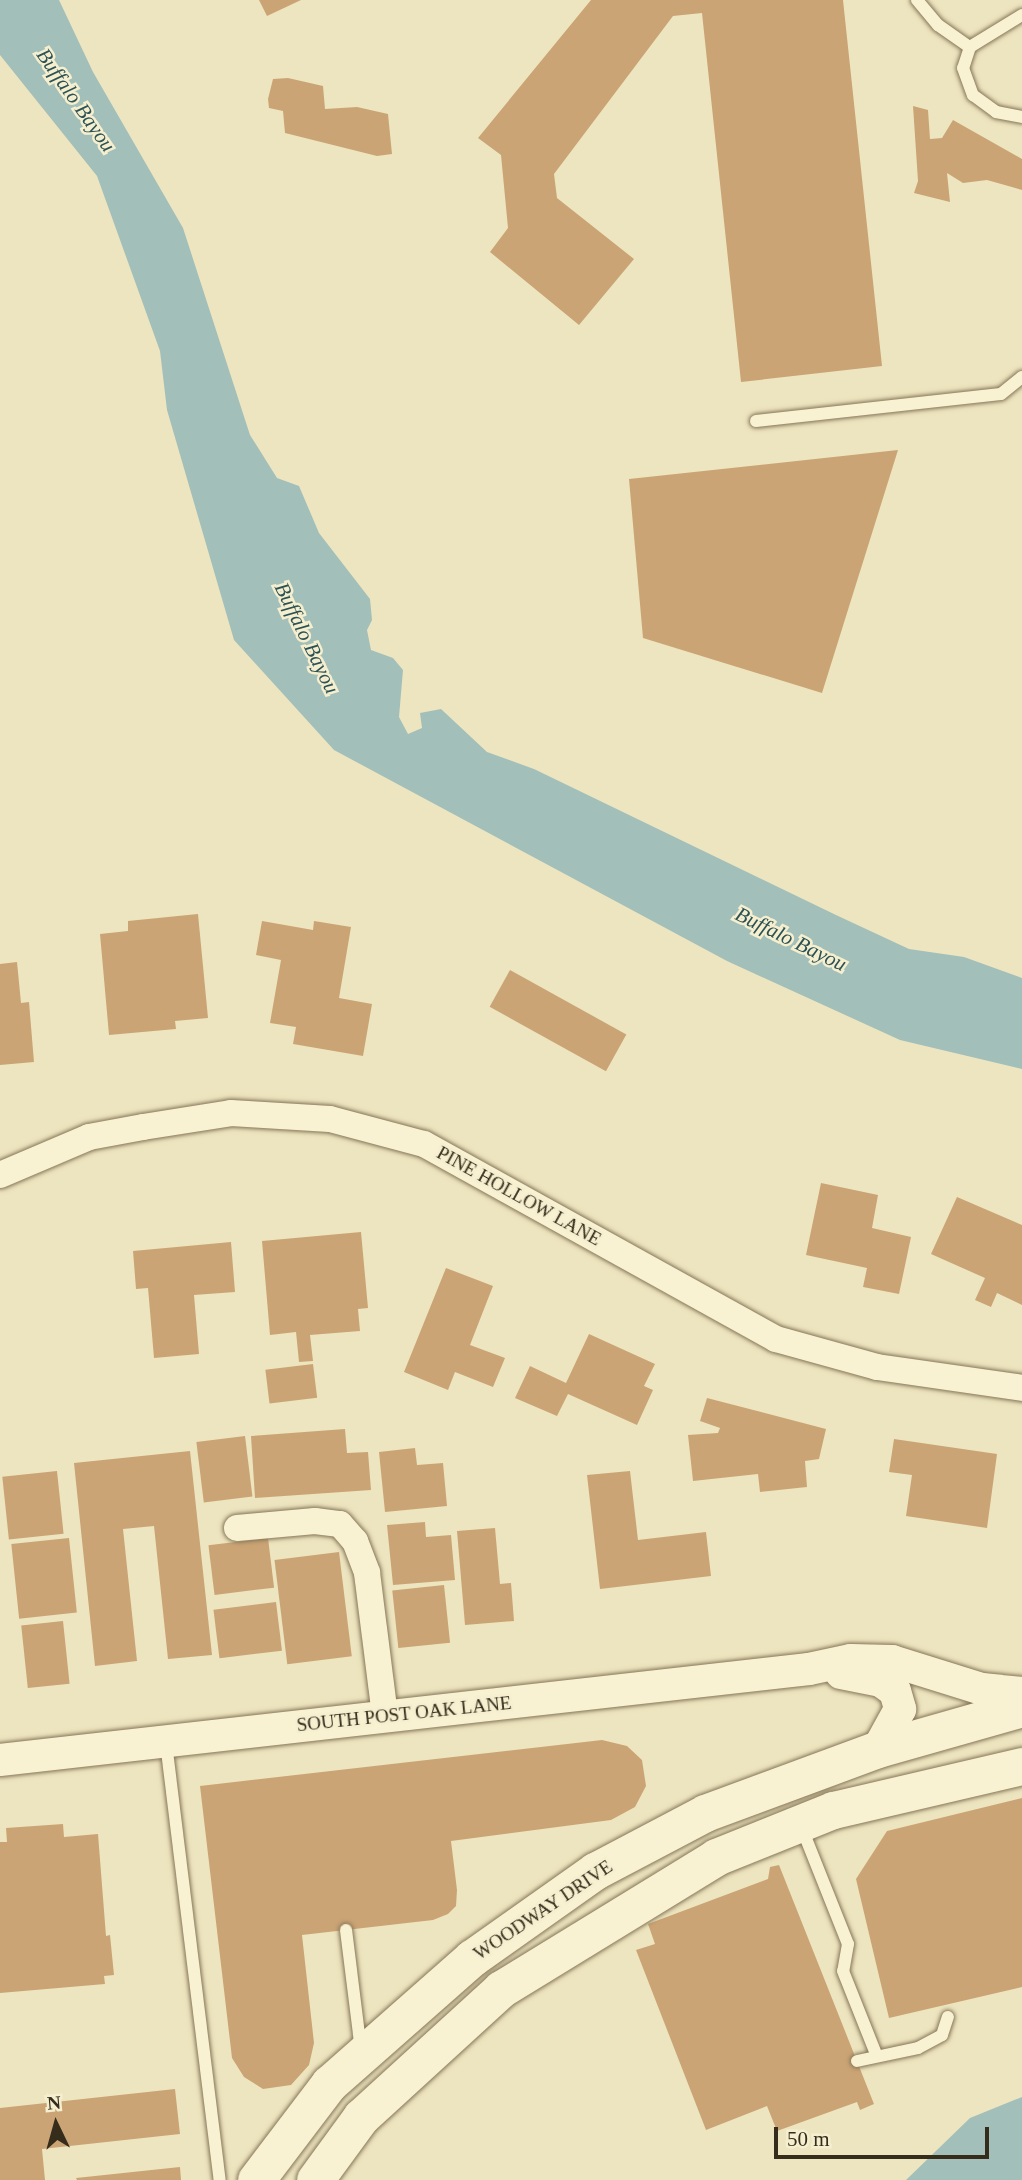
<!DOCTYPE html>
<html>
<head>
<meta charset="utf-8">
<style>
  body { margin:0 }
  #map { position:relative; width:1022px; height:2180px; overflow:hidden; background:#ede5bf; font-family:Georgia,serif }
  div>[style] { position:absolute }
  .water>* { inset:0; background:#a2bfba }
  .building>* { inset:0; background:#cba475; transform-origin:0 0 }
  .roads { filter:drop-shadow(0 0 2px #867658) drop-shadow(0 0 2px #867658) }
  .service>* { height:12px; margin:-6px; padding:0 6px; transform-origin:6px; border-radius:6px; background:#f8f2d2 }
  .minor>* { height:26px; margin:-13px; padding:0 13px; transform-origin:13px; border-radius:13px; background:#f8f2d2 }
  .tertiary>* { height:32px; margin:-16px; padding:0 16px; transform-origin:16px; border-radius:16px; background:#f8f2d2 }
  .secondary>* { height:37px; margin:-18.5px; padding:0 18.5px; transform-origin:18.5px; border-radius:18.5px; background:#f8f2d2 }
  span { translate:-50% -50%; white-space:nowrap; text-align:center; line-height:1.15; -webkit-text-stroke:5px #f5efcf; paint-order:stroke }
  .street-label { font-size:19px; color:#352c1c }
  .water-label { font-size:21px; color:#2c5255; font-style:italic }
  .north { position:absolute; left:21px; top:2089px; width:70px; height:70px; -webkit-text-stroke:5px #f5efcf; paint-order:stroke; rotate:355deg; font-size:19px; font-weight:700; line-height:28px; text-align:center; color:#352c1c }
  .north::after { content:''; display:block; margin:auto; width:24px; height:32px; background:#352c1c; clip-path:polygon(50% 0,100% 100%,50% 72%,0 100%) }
  .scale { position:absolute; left:774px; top:2127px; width:215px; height:32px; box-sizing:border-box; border:4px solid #352c1c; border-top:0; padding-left:9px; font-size:21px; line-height:24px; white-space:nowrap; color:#352c1c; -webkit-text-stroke:5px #f5efcf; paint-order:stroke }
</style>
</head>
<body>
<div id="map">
  <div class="water">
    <div style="clip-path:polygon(0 0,59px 0,93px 72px,183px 228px,250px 435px,277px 478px,299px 486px,319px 533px,370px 599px,372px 620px,367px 630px,371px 650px,393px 658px,403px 670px,399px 717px,408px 734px,422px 728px,420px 713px,441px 709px,487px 752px,534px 769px,836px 915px,909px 949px,964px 957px,1022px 978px,1022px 1069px,900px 1040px,727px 961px,334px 750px,234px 640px,167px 410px,160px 351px,97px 176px,0 55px)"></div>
    <div style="clip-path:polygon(1022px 2097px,1022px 2180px,906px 2180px,970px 2118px)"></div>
  </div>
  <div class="building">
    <div style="clip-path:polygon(259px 0,301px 0,267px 16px)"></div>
    <div style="clip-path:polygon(591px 0,843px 0,882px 366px,741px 382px,702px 13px,673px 16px,554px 174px,557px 198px,634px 259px,579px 325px,490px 252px,508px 228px,501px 155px,478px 138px)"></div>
    <div style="clip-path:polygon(288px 78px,323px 86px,325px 109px,357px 107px,388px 114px,392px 154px,377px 156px,285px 133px,283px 111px,269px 108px,268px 99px,273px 79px)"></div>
    <div style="clip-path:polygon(913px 106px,928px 110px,930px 139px,942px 138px,953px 120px,1022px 159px,1022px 190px,987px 180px,963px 183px,947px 173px,950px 202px,914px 193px,918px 181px)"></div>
    <div style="clip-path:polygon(898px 450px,822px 693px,643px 638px,629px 479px)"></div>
    <div style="clip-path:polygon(198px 914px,208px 1018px,175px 1021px,176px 1029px,109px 1035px,100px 934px,128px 931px,128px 921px)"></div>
    <div style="clip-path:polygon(262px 921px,313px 930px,314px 921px,351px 927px,339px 998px,372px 1004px,363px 1056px,293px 1044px,296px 1027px,270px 1023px,281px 960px,256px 955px)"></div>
    <div style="clip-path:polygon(17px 962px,21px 1003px,29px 1002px,34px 1062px,0 1065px,0 964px)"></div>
    <div style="left:510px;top:970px;width:133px;height:42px;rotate:29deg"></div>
    <div style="clip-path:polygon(821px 1183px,878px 1195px,872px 1228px,911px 1237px,899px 1294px,863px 1287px,867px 1268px,806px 1255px)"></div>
    <div style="clip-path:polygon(957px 1197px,1022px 1225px,1022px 1305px,997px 1293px,991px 1307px,975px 1300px,985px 1278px,931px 1254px)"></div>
    <div style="clip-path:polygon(361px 1232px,368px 1308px,358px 1309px,360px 1331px,310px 1335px,313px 1361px,299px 1362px,296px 1332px,270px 1335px,262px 1241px)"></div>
    <div style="clip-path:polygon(231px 1242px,235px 1292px,194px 1295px,199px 1354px,154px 1358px,148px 1288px,136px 1289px,133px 1251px)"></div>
    <div style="clip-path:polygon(446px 1268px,493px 1286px,470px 1345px,505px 1358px,493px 1387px,455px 1372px,448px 1390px,404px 1372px)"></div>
    <div style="clip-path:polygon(589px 1334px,655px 1364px,644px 1386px,653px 1390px,637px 1425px,568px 1394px,557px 1416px,515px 1398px,530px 1366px,566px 1383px)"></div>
    <div style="left:313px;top:1364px;width:34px;height:48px;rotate:83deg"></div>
    <div style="clip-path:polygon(707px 1398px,826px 1429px,819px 1459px,805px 1461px,807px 1487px,760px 1492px,758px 1474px,693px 1481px,688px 1435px,718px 1433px,720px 1428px,700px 1421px)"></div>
    <div style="clip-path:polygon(345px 1429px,347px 1453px,368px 1452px,371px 1490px,255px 1498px,251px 1436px)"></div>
    <div style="left:245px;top:1436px;width:61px;height:49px;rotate:83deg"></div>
    <div style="clip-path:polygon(894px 1439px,997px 1454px,987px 1528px,906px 1516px,912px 1475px,889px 1472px)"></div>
    <div style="clip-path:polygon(415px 1448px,417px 1465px,443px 1463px,447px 1506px,385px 1512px,379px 1452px)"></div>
    <div style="clip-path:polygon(190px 1451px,212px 1655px,168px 1659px,154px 1526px,123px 1529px,137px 1661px,95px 1666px,74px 1463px)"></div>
    <div style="left:57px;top:1471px;width:63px;height:55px;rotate:84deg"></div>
    <div style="clip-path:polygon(630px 1471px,638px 1540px,706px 1532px,711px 1576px,600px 1589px,587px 1475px)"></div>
    <div style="clip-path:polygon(425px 1522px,426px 1537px,451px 1535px,455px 1580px,393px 1585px,387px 1525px)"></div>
    <div style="clip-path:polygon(495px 1528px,500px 1584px,511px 1583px,514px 1621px,465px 1625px,457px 1531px)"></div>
    <div style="left:69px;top:1538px;width:75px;height:58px;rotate:84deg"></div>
    <div style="left:268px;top:1538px;width:50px;height:60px;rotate:83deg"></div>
    <div style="left:339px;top:1552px;width:105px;height:65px;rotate:83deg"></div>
    <div style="left:444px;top:1585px;width:58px;height:52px;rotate:84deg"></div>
    <div style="left:276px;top:1602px;width:49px;height:63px;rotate:83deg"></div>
    <div style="left:63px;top:1621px;width:63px;height:42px;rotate:84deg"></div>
    <div style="clip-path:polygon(602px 1740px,627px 1746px,642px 1760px,646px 1786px,635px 1807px,611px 1820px,451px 1841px,457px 1890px,456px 1906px,448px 1914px,433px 1920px,302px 1935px,314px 2043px,309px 2065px,291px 2085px,263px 2089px,244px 2077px,232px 2058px,200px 1786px)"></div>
    <div style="clip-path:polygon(1022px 1798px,1022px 1987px,889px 2018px,856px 1879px,887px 1831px)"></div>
    <div style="clip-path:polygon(63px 1824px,64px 1837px,98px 1834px,106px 1936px,110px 1935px,114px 1975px,104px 1976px,105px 1984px,0 1993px,0 1842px,7px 1842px,6px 1828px)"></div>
    <div style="clip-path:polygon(779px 1865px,874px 2104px,860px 2110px,857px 2102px,777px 2131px,767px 2106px,706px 2130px,636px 1950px,655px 1944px,648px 1924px,768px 1879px,770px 1867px)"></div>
    <div style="clip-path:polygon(175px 2089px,180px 2134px,42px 2149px,45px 2180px,0 2180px,0 2108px)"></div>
    <div style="clip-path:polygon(180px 2167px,181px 2180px,77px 2180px,76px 2178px)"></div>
  </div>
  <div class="roads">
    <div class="service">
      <div style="left:917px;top:0;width:33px;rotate:50deg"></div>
      <div style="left:938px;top:25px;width:39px;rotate:35deg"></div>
      <div style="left:1022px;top:15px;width:61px;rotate:148.4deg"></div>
      <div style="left:970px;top:47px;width:22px;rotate:108deg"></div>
      <div style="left:963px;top:68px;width:29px;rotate:70deg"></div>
      <div style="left:973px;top:95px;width:29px;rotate:36deg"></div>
      <div style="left:996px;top:112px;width:26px;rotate:11deg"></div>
      <div style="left:756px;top:421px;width:246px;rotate:-6.3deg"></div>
      <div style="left:1001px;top:394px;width:27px;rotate:-39deg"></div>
      <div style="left:166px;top:1743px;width:440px;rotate:83deg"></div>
      <div style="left:801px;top:1826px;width:127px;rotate:68.3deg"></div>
      <div style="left:848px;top:1944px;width:27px;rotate:100deg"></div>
      <div style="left:843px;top:1971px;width:89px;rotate:68.3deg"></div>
      <div style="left:346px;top:1930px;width:122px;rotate:82.9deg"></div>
      <div style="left:857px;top:2061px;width:62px;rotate:-12deg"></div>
      <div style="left:918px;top:2048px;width:27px;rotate:-28deg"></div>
      <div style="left:942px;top:2035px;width:19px;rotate:-72deg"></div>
    </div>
    <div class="minor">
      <div style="left:0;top:1175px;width:97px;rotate:-23.1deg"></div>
      <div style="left:89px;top:1137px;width:55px;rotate:-10.5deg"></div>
      <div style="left:143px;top:1127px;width:89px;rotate:-9deg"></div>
      <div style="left:231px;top:1113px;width:99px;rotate:3.5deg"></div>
      <div style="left:330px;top:1119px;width:97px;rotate:14.9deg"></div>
      <div style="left:424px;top:1144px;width:402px;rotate:29deg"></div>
      <div style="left:776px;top:1339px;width:105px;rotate:15.5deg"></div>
      <div style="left:877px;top:1367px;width:147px;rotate:8.2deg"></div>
      <div style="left:237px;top:1528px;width:78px;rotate:-5.1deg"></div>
      <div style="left:315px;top:1521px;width:25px;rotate:7deg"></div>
      <div style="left:340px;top:1524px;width:23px;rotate:49deg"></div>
      <div style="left:355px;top:1541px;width:34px;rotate:69deg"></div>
      <div style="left:367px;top:1573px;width:144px;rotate:82.8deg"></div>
    </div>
    <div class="tertiary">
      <div style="left:841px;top:1673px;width:41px;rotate:11.3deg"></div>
      <div style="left:881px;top:1681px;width:17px;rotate:36deg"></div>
      <div style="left:895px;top:1691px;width:19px;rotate:74deg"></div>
      <div style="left:900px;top:1709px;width:46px;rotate:118.8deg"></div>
      <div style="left:0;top:1760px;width:814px;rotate:-6.42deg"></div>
      <div style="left:809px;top:1669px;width:43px;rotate:-12.1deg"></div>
      <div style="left:851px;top:1660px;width:41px;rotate:1.4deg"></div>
      <div style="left:892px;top:1661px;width:94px;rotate:17.3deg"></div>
      <div style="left:982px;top:1689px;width:40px;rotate:5.7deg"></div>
    </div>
    <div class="secondary">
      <div style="left:256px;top:2180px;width:121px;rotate:-52.8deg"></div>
      <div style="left:329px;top:2084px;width:191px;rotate:-41.4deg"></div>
      <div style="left:472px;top:1958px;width:151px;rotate:-35.3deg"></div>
      <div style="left:595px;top:1871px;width:124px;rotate:-27.8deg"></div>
      <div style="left:705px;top:1813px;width:184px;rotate:-20.3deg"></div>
      <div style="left:878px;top:1749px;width:150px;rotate:-15.9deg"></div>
      <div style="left:315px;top:2180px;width:78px;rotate:-53.9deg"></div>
      <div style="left:361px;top:2117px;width:190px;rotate:-42.4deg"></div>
      <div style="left:501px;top:1989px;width:252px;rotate:-31.5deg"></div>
      <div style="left:716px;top:1857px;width:126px;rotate:-21.9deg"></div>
      <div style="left:833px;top:1810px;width:194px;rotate:-13.1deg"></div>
    </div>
  </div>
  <div class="street-label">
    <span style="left:519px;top:1196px;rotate:29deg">PINE HOLLOW LANE</span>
    <span style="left:404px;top:1714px;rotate:-6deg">SOUTH POST OAK LANE</span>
    <span style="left:543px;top:1910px;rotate:-34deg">WOODWAY DRIVE</span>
  </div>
  <div class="water-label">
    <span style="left:76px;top:100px;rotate:55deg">Buffalo Bayou</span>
    <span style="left:307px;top:638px;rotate:64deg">Buffalo Bayou</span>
    <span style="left:791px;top:939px;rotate:26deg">Buffalo Bayou</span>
  </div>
  <div class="north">N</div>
  <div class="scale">50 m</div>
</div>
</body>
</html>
